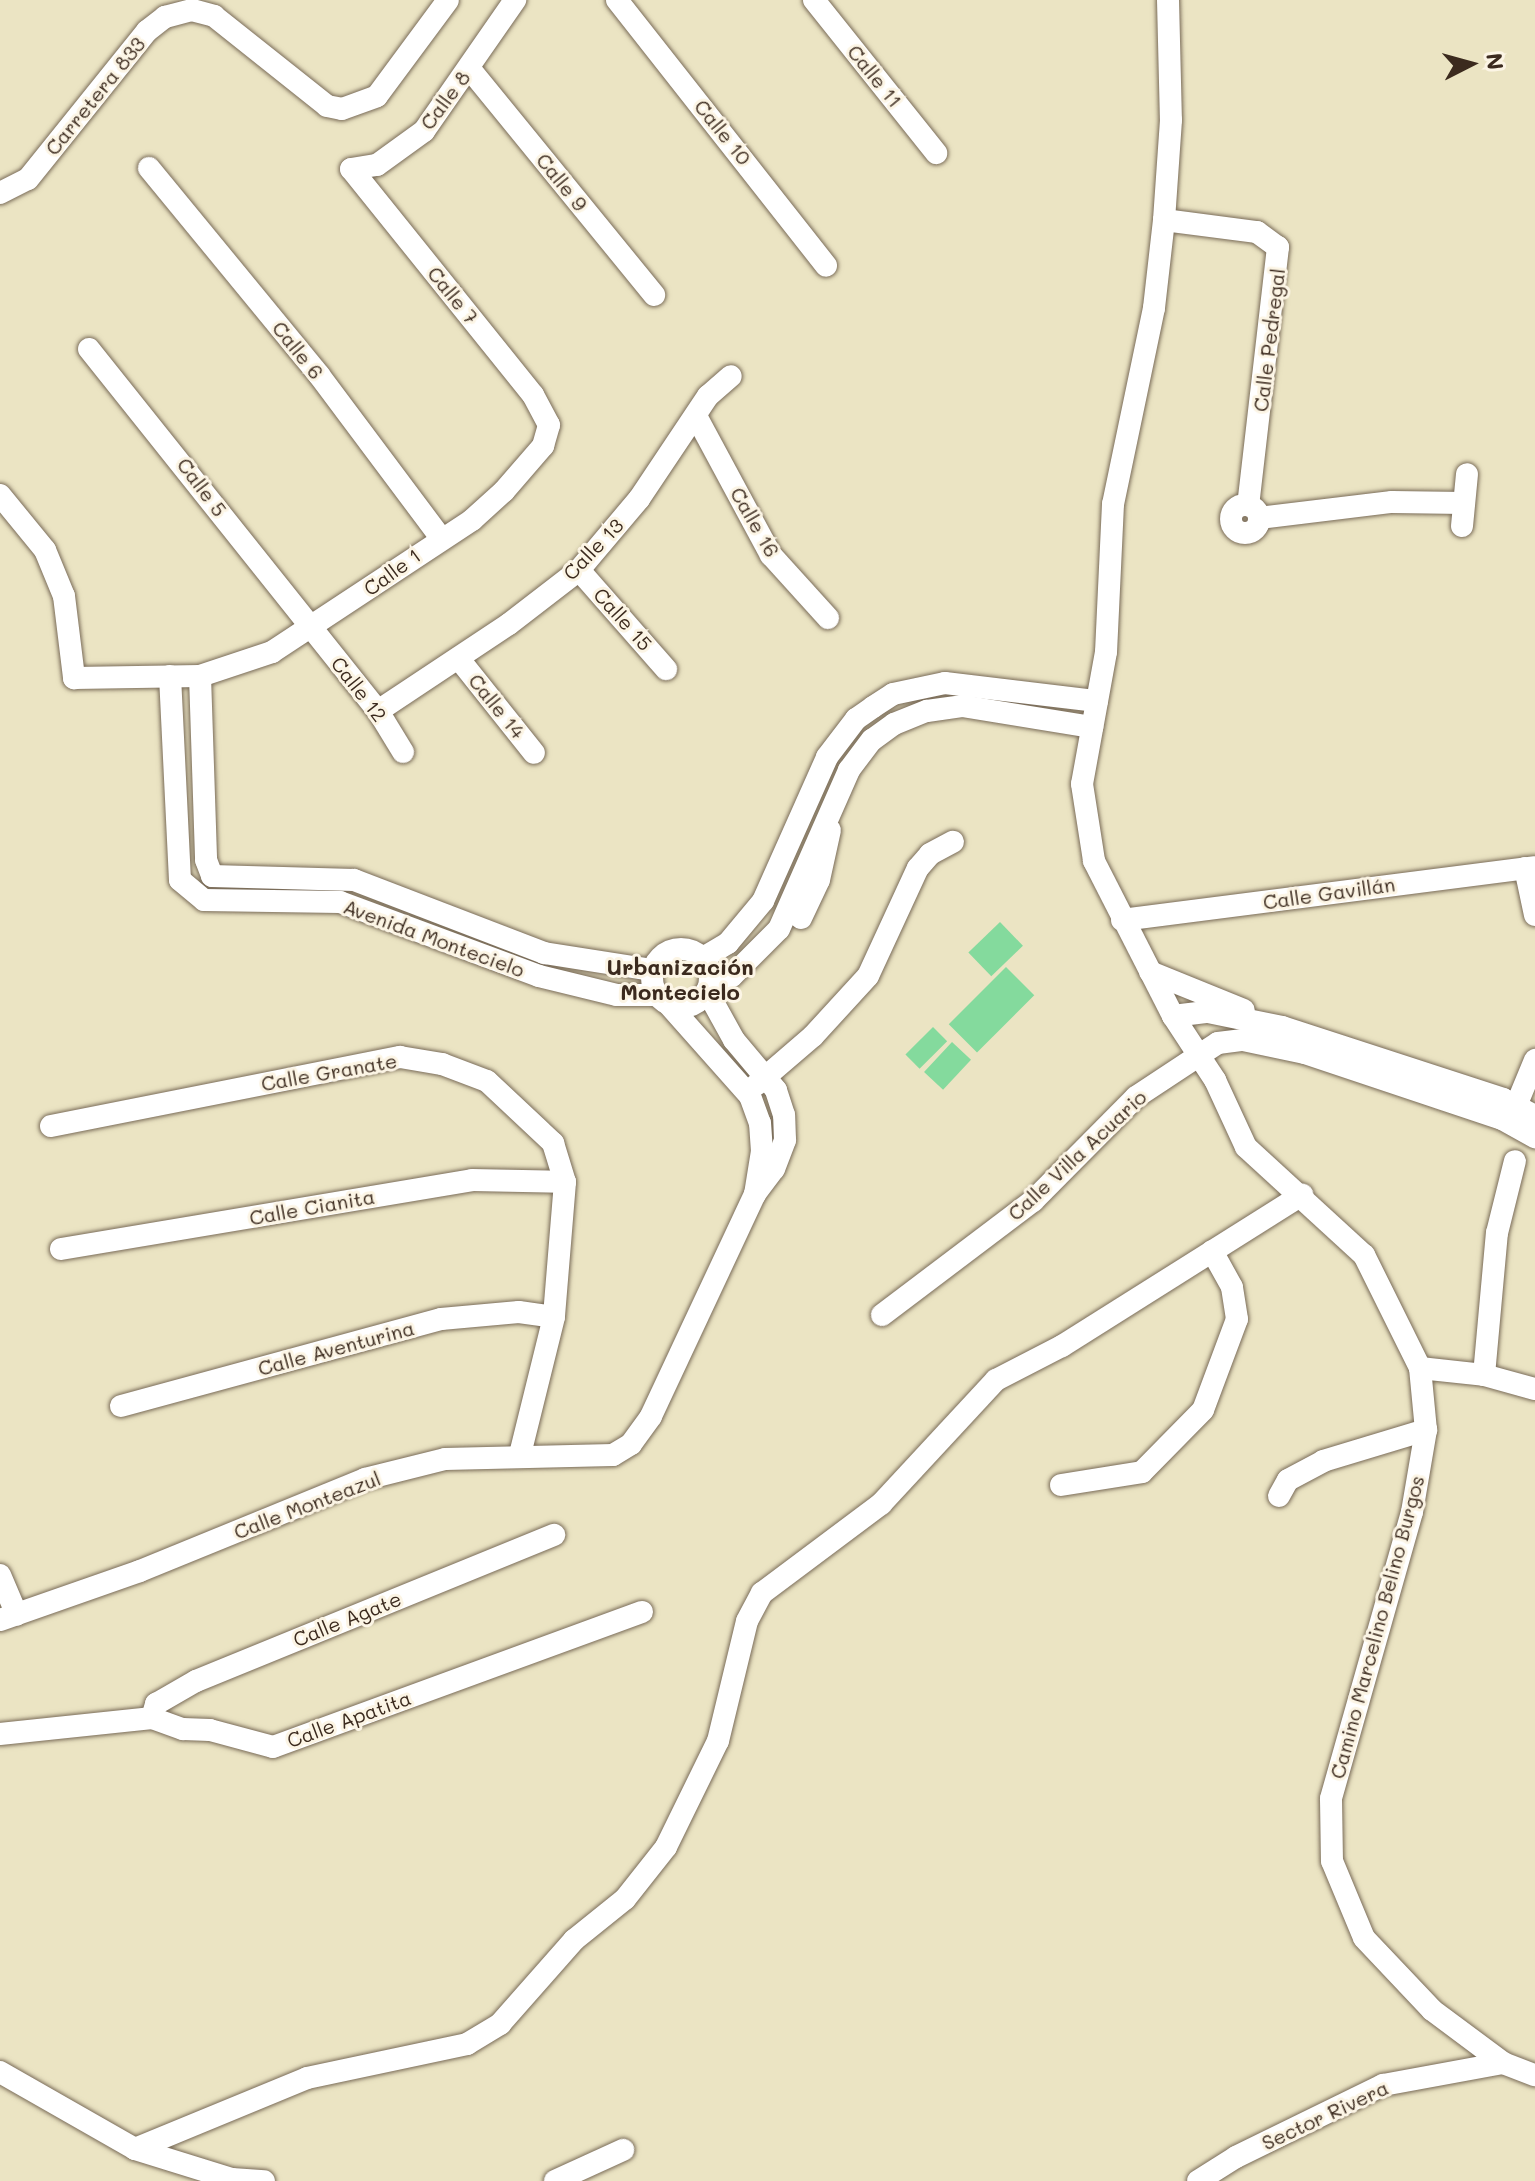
<!DOCTYPE html>
<html>
<head>
<meta charset="utf-8">
<style>
  body { margin:0 }
  #map { position:relative; width:1535px; height:2181px; overflow:hidden; background:#ebe4c3; font-family:Mali,sans-serif }
  div>[style] { position:absolute }
  .green>* { inset:0; background:#84da9d; transform-origin:0 0 }
  .roads { filter:drop-shadow(0 0 2px #796b58) drop-shadow(0 0 2px #796b58) }
  .minor>* { height:22px; margin:-11px; padding:0 11px; transform-origin:11px; border-radius:11px; background:#fff }
  .minor>.ring { margin:-11px; padding:0; box-sizing:content-box; background:none; border:22px solid #fff; border-radius:50% }
  span { translate:-50% -50%; white-space:nowrap; text-align:center; line-height:1.15; -webkit-text-stroke:6px #fcf5e5; paint-order:stroke }
  .street-label { font-size:20px; color:#3b2a1e }
  .neighbourhood-label { font-size:22px; color:#3b2a1e; font-weight:700 }
  .north { position:absolute; left:1431px; top:24px; width:80px; height:80px; -webkit-text-stroke:6px #fcf5e5; paint-order:stroke; rotate:84deg; font-size:22px; font-weight:700; line-height:32px; text-align:center; color:#3b2a1e }
  .north::after { content:''; display:block; margin:auto; width:28px; height:36px; background:#3b2a1e; clip-path:polygon(50% 0,100% 100%,50% 72%,0 100%) }
</style>
</head>
<body>
<div id="map">
  <div class="green">
    <div style="left:1000px;top:922px;width:33px;height:44px;rotate:46deg"></div>
    <div style="left:1006px;top:967px;width:40px;height:81px;rotate:45deg"></div>
    <div style="left:933px;top:1027px;width:20px;height:39px;rotate:45deg"></div>
    <div style="left:952px;top:1042px;width:26px;height:41px;rotate:43deg"></div>
  </div>
  <div class="roads">
    <div class="minor">
      <div style="left:617px;top:0;width:338px;rotate:51.8deg"></div>
      <div style="left:814px;top:0;width:196px;rotate:51.4deg"></div>
      <div style="left:1168px;top:0;width:120px;rotate:88.6deg"></div>
      <div style="left:1171px;top:120px;width:100px;rotate:94deg"></div>
      <div style="left:1164px;top:220px;width:89px;rotate:96.5deg"></div>
      <div style="left:1154px;top:308px;width:200px;rotate:101.8deg"></div>
      <div style="left:1113px;top:504px;width:148px;rotate:92.7deg"></div>
      <div style="left:1106px;top:652px;width:134px;rotate:100.3deg"></div>
      <div style="left:1082px;top:784px;width:78px;rotate:81.1deg"></div>
      <div style="left:1094px;top:861px;width:174px;rotate:63deg"></div>
      <div style="left:1173px;top:1016px;width:77px;rotate:56.7deg"></div>
      <div style="left:1215px;top:1080px;width:74px;rotate:65.2deg"></div>
      <div style="left:1246px;top:1147px;width:160px;rotate:42.5deg"></div>
      <div style="left:1364px;top:1255px;width:126px;rotate:63.6deg"></div>
      <div style="left:1420px;top:1368px;width:62px;rotate:84.5deg"></div>
      <div style="left:1426px;top:1430px;width:83px;rotate:99.7deg"></div>
      <div style="left:1412px;top:1512px;width:298px;rotate:105.8deg"></div>
      <div style="left:1331px;top:1799px;width:62px;rotate:89.1deg"></div>
      <div style="left:1332px;top:1861px;width:83px;rotate:67.4deg"></div>
      <div style="left:1364px;top:1938px;width:99px;rotate:46.6deg"></div>
      <div style="left:1432px;top:2010px;width:89px;rotate:36.7deg"></div>
      <div style="left:1503px;top:2063px;width:34px;rotate:21deg"></div>
      <div style="left:469px;top:68px;width:293px;rotate:50.8deg"></div>
      <div style="left:149px;top:168px;width:268px;rotate:50.6deg"></div>
      <div style="left:319px;top:375px;width:202px;rotate:53.2deg"></div>
      <div style="left:0;top:193px;width:31px;rotate:-27deg"></div>
      <div style="left:28px;top:179px;width:190px;rotate:-51.2deg"></div>
      <div style="left:147px;top:31px;width:23px;rotate:-38deg"></div>
      <div style="left:165px;top:17px;width:28px;rotate:-15deg"></div>
      <div style="left:192px;top:10px;width:23px;rotate:15deg"></div>
      <div style="left:214px;top:16px;width:144px;rotate:38.5deg"></div>
      <div style="left:327px;top:106px;width:15px;rotate:11deg"></div>
      <div style="left:342px;top:109px;width:37px;rotate:-20deg"></div>
      <div style="left:377px;top:96px;width:119px;rotate:-53.5deg"></div>
      <div style="left:1164px;top:220px;width:94px;rotate:7.4deg"></div>
      <div style="left:1257px;top:232px;width:26px;rotate:36deg"></div>
      <div style="left:1278px;top:247px;width:260px;rotate:96.6deg"></div>
      <div style="left:89px;top:349px;width:463px;rotate:51.4deg"></div>
      <div style="left:378px;top:711px;width:48px;rotate:58.6deg"></div>
      <div style="left:696px;top:416px;width:158px;rotate:61.7deg"></div>
      <div style="left:771px;top:555px;width:85px;rotate:47.9deg"></div>
      <div style="left:0;top:495px;width:71px;rotate:50.7deg"></div>
      <div style="left:45px;top:550px;width:50px;rotate:67.6deg"></div>
      <div style="left:64px;top:596px;width:83px;rotate:83deg"></div>
      <div style="left:74px;top:678px;width:126px;rotate:-0.9deg"></div>
      <div style="left:200px;top:676px;width:76px;rotate:-18.4deg"></div>
      <div style="left:272px;top:652px;width:240px;rotate:-33.4deg"></div>
      <div style="left:472px;top:520px;width:43px;rotate:-42.2deg"></div>
      <div style="left:504px;top:491px;width:60px;rotate:-49.1deg"></div>
      <div style="left:543px;top:446px;width:22px;rotate:-74deg"></div>
      <div style="left:549px;top:425px;width:34px;rotate:-118deg"></div>
      <div style="left:533px;top:395px;width:290px;rotate:-128.8deg"></div>
      <div style="left:351px;top:169px;width:26px;rotate:-9deg"></div>
      <div style="left:377px;top:165px;width:58px;rotate:-35.9deg"></div>
      <div style="left:424px;top:131px;width:160px;rotate:-55.2deg"></div>
      <div class="ring" style="left:1231px;top:505px;width:6px;height:6px"></div>
      <div style="left:1259px;top:518px;width:134px;rotate:-6.9deg"></div>
      <div style="left:1392px;top:502px;width:72px;rotate:0.8deg"></div>
      <div style="left:1462px;top:526px;width:52px;rotate:-84.5deg"></div>
      <div style="left:579px;top:570px;width:132px;rotate:48.7deg"></div>
      <div style="left:459px;top:659px;width:120px;rotate:51.4deg"></div>
      <div style="left:170px;top:676px;width:204px;rotate:87.2deg"></div>
      <div style="left:180px;top:880px;width:31px;rotate:40deg"></div>
      <div style="left:204px;top:900px;width:136px;rotate:0.8deg"></div>
      <div style="left:340px;top:902px;width:212px;rotate:20.4deg"></div>
      <div style="left:539px;top:976px;width:80px;rotate:13.7deg"></div>
      <div style="left:617px;top:995px;width:40px"></div>
      <div style="left:200px;top:676px;width:184px;rotate:88.1deg"></div>
      <div style="left:206px;top:860px;width:17px;rotate:69deg"></div>
      <div style="left:212px;top:876px;width:142px;rotate:1.6deg"></div>
      <div style="left:354px;top:880px;width:204px;rotate:21deg"></div>
      <div style="left:544px;top:953px;width:110px;rotate:8.9deg"></div>
      <div style="left:378px;top:711px;width:157px;rotate:-33.6deg"></div>
      <div style="left:509px;top:624px;width:88px;rotate:-37.6deg"></div>
      <div style="left:579px;top:570px;width:93px;rotate:-49.8deg"></div>
      <div style="left:639px;top:499px;width:124px;rotate:-56.2deg"></div>
      <div style="left:708px;top:396px;width:30px;rotate:-41deg"></div>
      <div style="left:1525px;top:868px;width:48px;rotate:78deg"></div>
      <div style="left:801px;top:918px;width:42px;rotate:-64.7deg"></div>
      <div style="left:819px;top:880px;width:51px;rotate:-77.6deg"></div>
      <div style="left:1122px;top:920px;width:416px;rotate:-7.3deg"></div>
      <div class="ring" style="left:652px;top:949px;width:36px;height:36px"></div>
      <div style="left:703px;top:958px;width:29px;rotate:-31deg"></div>
      <div style="left:728px;top:943px;width:55px;rotate:-50.2deg"></div>
      <div style="left:763px;top:901px;width:158px;rotate:-66deg"></div>
      <div style="left:827px;top:757px;width:48px;rotate:-52.7deg"></div>
      <div style="left:856px;top:719px;width:21px;rotate:-35deg"></div>
      <div style="left:873px;top:707px;width:24px;rotate:-33deg"></div>
      <div style="left:893px;top:694px;width:53px;rotate:-11.9deg"></div>
      <div style="left:945px;top:683px;width:153px;rotate:6.8deg"></div>
      <div style="left:1150px;top:972px;width:101px;rotate:22deg"></div>
      <div style="left:710px;top:983px;width:23px;rotate:-18deg"></div>
      <div style="left:732px;top:976px;width:66px;rotate:-45deg"></div>
      <div style="left:779px;top:929px;width:174px;rotate:-66.2deg"></div>
      <div style="left:849px;top:770px;width:38px;rotate:-53deg"></div>
      <div style="left:872px;top:740px;width:27px;rotate:-36deg"></div>
      <div style="left:894px;top:724px;width:35px;rotate:-22deg"></div>
      <div style="left:927px;top:711px;width:35px;rotate:-8deg"></div>
      <div style="left:962px;top:706px;width:132px;rotate:9.2deg"></div>
      <div style="left:670px;top:1006px;width:120px;rotate:48.4deg"></div>
      <div style="left:750px;top:1096px;width:29px;rotate:70deg"></div>
      <div style="left:760px;top:1123px;width:28px;rotate:86deg"></div>
      <div style="left:762px;top:1151px;width:44px;rotate:99.2deg"></div>
      <div style="left:755px;top:1194px;width:31px;rotate:-53deg"></div>
      <div style="left:774px;top:1169px;width:31px;rotate:-69deg"></div>
      <div style="left:785px;top:1140px;width:25px;rotate:-92deg"></div>
      <div style="left:784px;top:1115px;width:26px;rotate:-108deg"></div>
      <div style="left:776px;top:1090px;width:65px;rotate:-130deg"></div>
      <div style="left:734px;top:1040px;width:56px;rotate:-118.9deg"></div>
      <div style="left:1173px;top:1016px;width:35px;rotate:-7deg"></div>
      <div style="left:1208px;top:1012px;width:76px;rotate:11.5deg"></div>
      <div style="left:1282px;top:1027px;width:232px;rotate:18deg"></div>
      <div style="left:1503px;top:1099px;width:36px;rotate:28deg"></div>
      <div style="left:756px;top:1085px;width:75px;rotate:-40.7deg"></div>
      <div style="left:813px;top:1036px;width:81px;rotate:-47.5deg"></div>
      <div style="left:868px;top:976px;width:119px;rotate:-65.2deg"></div>
      <div style="left:918px;top:868px;width:18px;rotate:-49deg"></div>
      <div style="left:930px;top:854px;width:26px;rotate:-28deg"></div>
      <div style="left:1511px;top:1118px;width:63px;rotate:-67.5deg"></div>
      <div style="left:51px;top:1126px;width:356px;rotate:-11.2deg"></div>
      <div style="left:400px;top:1057px;width:43px;rotate:9.5deg"></div>
      <div style="left:442px;top:1064px;width:48px;rotate:20.7deg"></div>
      <div style="left:487px;top:1081px;width:91px;rotate:43.2deg"></div>
      <div style="left:553px;top:1143px;width:41px;rotate:72.9deg"></div>
      <div style="left:565px;top:1182px;width:135px;rotate:94.7deg"></div>
      <div style="left:554px;top:1317px;width:141px;rotate:103.9deg"></div>
      <div style="left:61px;top:1249px;width:417px;rotate:-9.5deg"></div>
      <div style="left:472px;top:1180px;width:93px;rotate:1.2deg"></div>
      <div style="left:882px;top:1315px;width:189px;rotate:-37.1deg"></div>
      <div style="left:1033px;top:1201px;width:146px;rotate:-45.3deg"></div>
      <div style="left:1136px;top:1097px;width:98px;rotate:-33.4deg"></div>
      <div style="left:1218px;top:1043px;width:25px;rotate:-7deg"></div>
      <div style="left:1243px;top:1040px;width:63px;rotate:11.8deg"></div>
      <div style="left:1305px;top:1053px;width:208px;rotate:18.5deg"></div>
      <div style="left:1502px;top:1119px;width:38px;rotate:29deg"></div>
      <div style="left:1420px;top:1368px;width:64px;rotate:6.2deg"></div>
      <div style="left:1484px;top:1375px;width:53px;rotate:15.4deg"></div>
      <div style="left:1484px;top:1375px;width:143px;rotate:-84.8deg"></div>
      <div style="left:1497px;top:1233px;width:74px;rotate:-76deg"></div>
      <div style="left:121px;top:1406px;width:332px;rotate:-15.2deg"></div>
      <div style="left:441px;top:1319px;width:78px;rotate:-5.1deg"></div>
      <div style="left:519px;top:1312px;width:35px;rotate:8deg"></div>
      <div style="left:1061px;top:1485px;width:82px;rotate:-9.1deg"></div>
      <div style="left:1142px;top:1472px;width:87px;rotate:-45.5deg"></div>
      <div style="left:1203px;top:1410px;width:97px;rotate:-69.5deg"></div>
      <div style="left:1237px;top:1319px;width:32px;rotate:-99deg"></div>
      <div style="left:1232px;top:1287px;width:41px;rotate:-119.1deg"></div>
      <div style="left:1279px;top:1496px;width:18px;rotate:-61deg"></div>
      <div style="left:1288px;top:1480px;width:40px;rotate:-28deg"></div>
      <div style="left:1323px;top:1461px;width:108px;rotate:-16.8deg"></div>
      <div style="left:0;top:1575px;width:43px;rotate:67deg"></div>
      <div style="left:0;top:1620px;width:148px;rotate:-19.3deg"></div>
      <div style="left:140px;top:1571px;width:243px;rotate:-22.2deg"></div>
      <div style="left:365px;top:1479px;width:82px;rotate:-14deg"></div>
      <div style="left:445px;top:1459px;width:168px;rotate:-1.4deg"></div>
      <div style="left:613px;top:1455px;width:21px;rotate:-31deg"></div>
      <div style="left:631px;top:1444px;width:34px;rotate:-54deg"></div>
      <div style="left:651px;top:1416px;width:245px;rotate:-64.9deg"></div>
      <div style="left:152px;top:1718px;width:15px;rotate:-74deg"></div>
      <div style="left:156px;top:1704px;width:46px;rotate:-29.9deg"></div>
      <div style="left:196px;top:1681px;width:387px;rotate:-22.2deg"></div>
      <div style="left:0;top:1734px;width:153px;rotate:-6deg"></div>
      <div style="left:152px;top:1718px;width:33px;rotate:20deg"></div>
      <div style="left:183px;top:1729px;width:27px;rotate:2deg"></div>
      <div style="left:210px;top:1730px;width:65px;rotate:15.1deg"></div>
      <div style="left:273px;top:1747px;width:393px;rotate:-20.1deg"></div>
      <div style="left:0;top:2072px;width:155px;rotate:29.7deg"></div>
      <div style="left:135px;top:2149px;width:186px;rotate:-22.4deg"></div>
      <div style="left:307px;top:2078px;width:164px;rotate:-12deg"></div>
      <div style="left:467px;top:2044px;width:39px;rotate:-31deg"></div>
      <div style="left:500px;top:2024px;width:112px;rotate:-48.6deg"></div>
      <div style="left:574px;top:1940px;width:65px;rotate:-38.8deg"></div>
      <div style="left:625px;top:1899px;width:66px;rotate:-51.7deg"></div>
      <div style="left:666px;top:1847px;width:118px;rotate:-63.9deg"></div>
      <div style="left:718px;top:1741px;width:123px;rotate:-76.4deg"></div>
      <div style="left:747px;top:1621px;width:32px;rotate:-62deg"></div>
      <div style="left:762px;top:1593px;width:149px;rotate:-36.8deg"></div>
      <div style="left:881px;top:1504px;width:169px;rotate:-47.2deg"></div>
      <div style="left:996px;top:1380px;width:74px;rotate:-27.3deg"></div>
      <div style="left:1062px;top:1346px;width:284px;rotate:-32.2deg"></div>
      <div style="left:135px;top:2149px;width:102px;rotate:17.2deg"></div>
      <div style="left:232px;top:2179px;width:32px;rotate:4deg"></div>
      <div style="left:555px;top:2181px;width:75px;rotate:-24.5deg"></div>
      <div style="left:1198px;top:2181px;width:45px;rotate:-32.3deg"></div>
      <div style="left:1236px;top:2157px;width:164px;rotate:-26.1deg"></div>
      <div style="left:1383px;top:2085px;width:122px;rotate:-10.4deg"></div>
    </div>
  </div>
  <div class="street-label">
    <span style="left:875px;top:76px;rotate:51deg">Calle 11</span>
    <span style="left:95px;top:96px;rotate:-51deg">Carretera 833</span>
    <span style="left:445px;top:100px;rotate:-53deg">Calle 8</span>
    <span style="left:723px;top:132px;rotate:51deg">Calle 10</span>
    <span style="left:562px;top:182px;rotate:51deg">Calle 9</span>
    <span style="left:453px;top:295px;rotate:51deg">Calle 7</span>
    <span style="left:1269px;top:340px;rotate:-83deg">Calle Pedregal</span>
    <span style="left:298px;top:350px;rotate:51deg">Calle 6</span>
    <span style="left:202px;top:487px;rotate:53deg">Calle 5</span>
    <span style="left:755px;top:522px;rotate:60deg">Calle 16</span>
    <span style="left:593px;top:549px;rotate:-46deg">Calle 13</span>
    <span style="left:392px;top:572px;rotate:-36deg">Calle 1</span>
    <span style="left:623px;top:619px;rotate:48deg">Calle 15</span>
    <span style="left:359px;top:689px;rotate:52deg">Calle 12</span>
    <span style="left:497px;top:706px;rotate:51deg">Calle 14</span>
    <span style="left:1329px;top:893px;rotate:-8deg">Calle Gavillán</span>
    <span style="left:434px;top:938px;rotate:20deg">Avenida Montecielo</span>
    <span style="left:329px;top:1072px;rotate:-10deg">Calle Granate</span>
    <span style="left:1077px;top:1155px;rotate:-43deg">Calle Villa Acuario</span>
    <span style="left:312px;top:1207px;rotate:-10deg">Calle Cianita</span>
    <span style="left:336px;top:1348px;rotate:-15deg">Calle Aventurina</span>
    <span style="left:307px;top:1505px;rotate:-21deg">Calle Monteazul</span>
    <span style="left:347px;top:1619px;rotate:-22deg">Calle Agate</span>
    <span style="left:1377px;top:1627px;rotate:-75deg">Camino Marcelino Belino Burgos</span>
    <span style="left:349px;top:1719px;rotate:-20deg">Calle Apatita</span>
    <span style="left:1325px;top:2115px;rotate:-25deg">Sector Rivera</span>
  </div>
  <div class="neighbourhood-label">
    <span style="left:680px;top:979px">Urbanización<br>Montecielo</span>
  </div>
  <div class="north">N</div>
</div>
</body>
</html>
